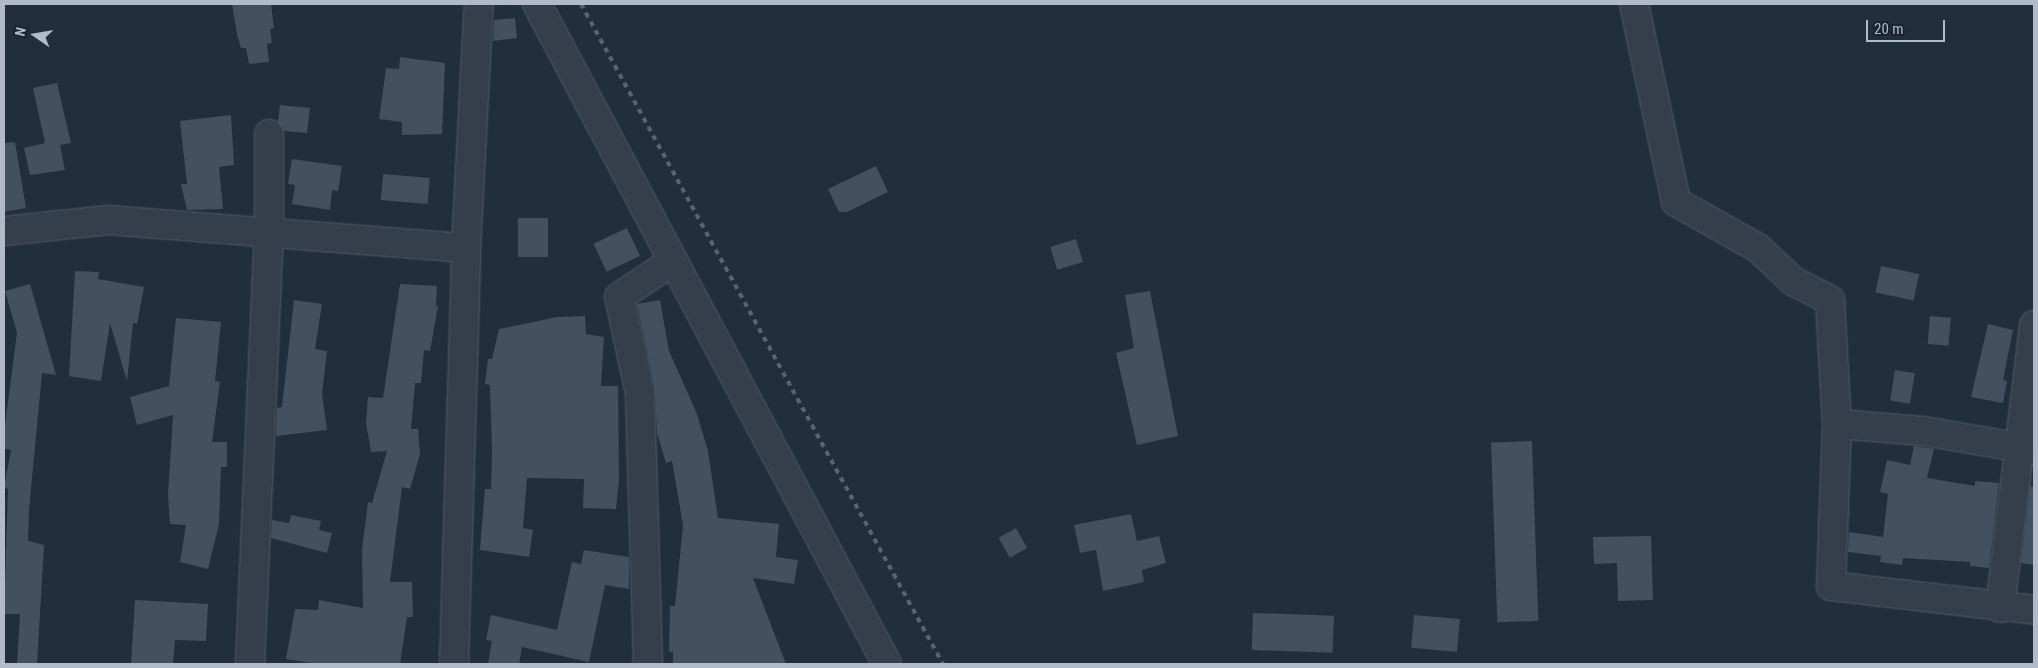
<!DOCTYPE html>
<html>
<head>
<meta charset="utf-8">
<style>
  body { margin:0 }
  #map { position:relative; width:2038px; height:668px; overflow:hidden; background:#212e3c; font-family:"Roboto Condensed",sans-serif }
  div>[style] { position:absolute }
  .building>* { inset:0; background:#425060; transform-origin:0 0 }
  .roads { filter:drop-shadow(0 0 1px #535d6a) drop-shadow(0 0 1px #535d6a) }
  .minor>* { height:28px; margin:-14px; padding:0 14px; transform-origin:14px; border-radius:14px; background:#353f4c }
  .rail>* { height:4px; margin-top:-2px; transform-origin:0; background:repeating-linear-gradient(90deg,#576474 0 5px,transparent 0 10px) }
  span { translate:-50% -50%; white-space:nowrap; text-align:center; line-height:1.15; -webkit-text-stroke:5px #1a2431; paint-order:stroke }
  .frame { position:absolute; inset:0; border:5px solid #b0bac8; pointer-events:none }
  .north { position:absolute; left:10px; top:10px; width:50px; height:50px; -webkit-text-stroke:4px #1a2431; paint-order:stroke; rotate:283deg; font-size:14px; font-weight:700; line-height:20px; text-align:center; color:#b0bac8 }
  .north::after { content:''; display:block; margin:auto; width:18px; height:22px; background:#b0bac8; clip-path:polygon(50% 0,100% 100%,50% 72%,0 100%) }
  .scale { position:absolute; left:1866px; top:20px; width:79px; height:22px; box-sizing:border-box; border:2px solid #b0bac8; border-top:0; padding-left:6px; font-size:15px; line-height:18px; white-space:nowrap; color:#b0bac8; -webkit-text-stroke:4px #1a2431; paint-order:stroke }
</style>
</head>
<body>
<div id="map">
  <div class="building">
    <div style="clip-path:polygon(232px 4px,271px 4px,274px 28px,270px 29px,272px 43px,267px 44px,269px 62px,249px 64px,246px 48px,241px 48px,237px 34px)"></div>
    <div style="clip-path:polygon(515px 18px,517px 38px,493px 41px,494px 20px)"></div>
    <div style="clip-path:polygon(400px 57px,445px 63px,442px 134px,402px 135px,402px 122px,379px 119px,386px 68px,399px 69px)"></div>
    <div style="clip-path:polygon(57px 83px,71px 143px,60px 145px,65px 170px,30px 175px,24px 148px,45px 143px,33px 88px)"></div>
    <div style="clip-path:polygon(280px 105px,310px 108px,307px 133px,284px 131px,278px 122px)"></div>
    <div style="clip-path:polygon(231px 115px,234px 165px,219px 167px,223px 209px,187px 210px,181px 184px,187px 184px,180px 121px)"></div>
    <div style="clip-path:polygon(15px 142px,26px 208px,4px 212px,4px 143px)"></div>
    <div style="clip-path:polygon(292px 159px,342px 166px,338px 191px,332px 190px,330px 210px,292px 204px,295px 185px,288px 184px)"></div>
    <div style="clip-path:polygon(876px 166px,888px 192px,847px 212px,839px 212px,828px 189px)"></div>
    <div style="left:383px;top:174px;width:47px;height:26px;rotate:5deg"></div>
    <div style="left:518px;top:218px;width:30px;height:39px"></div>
    <div style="left:627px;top:228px;width:31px;height:37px;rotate:65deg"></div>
    <div style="left:1076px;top:239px;width:24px;height:27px;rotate:73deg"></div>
    <div style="left:1881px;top:266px;width:39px;height:27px;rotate:12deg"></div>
    <div style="clip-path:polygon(75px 271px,99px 272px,98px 279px,144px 287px,137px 324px,133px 323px,127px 381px,110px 323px,101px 381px,69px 376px)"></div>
    <div style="clip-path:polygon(30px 284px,56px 375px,42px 373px,29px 510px,28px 541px,44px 545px,37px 664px,17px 664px,20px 614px,4px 614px,8px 489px,4px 487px,11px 450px,4px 449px,4px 432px,17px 333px,5px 291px)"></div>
    <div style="clip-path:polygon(400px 284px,437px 286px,436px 306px,438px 306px,430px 351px,424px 350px,421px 383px,415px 383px,411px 429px,418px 429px,420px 454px,410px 489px,402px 487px,390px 582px,412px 582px,413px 617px,407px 617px,400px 664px,317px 664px,286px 659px,295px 609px,318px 610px,319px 600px,363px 608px,362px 550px,368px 502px,372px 503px,387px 451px,371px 452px,366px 423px,368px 397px,383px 398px)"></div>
    <div style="clip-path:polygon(1150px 291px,1178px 436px,1137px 445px,1116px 353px,1134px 348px,1125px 295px)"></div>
    <div style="clip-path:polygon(294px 300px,322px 304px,315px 349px,327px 351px,322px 394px,327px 430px,276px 436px,277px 408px,282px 407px)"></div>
    <div style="clip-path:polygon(660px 300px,669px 351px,697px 414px,708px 451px,718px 518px,779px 524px,776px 557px,798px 560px,794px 584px,753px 578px,786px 664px,673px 664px,673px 652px,669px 652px,670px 606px,675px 606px,683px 525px,672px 461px,666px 463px,657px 433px,655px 390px,637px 304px)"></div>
    <div style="clip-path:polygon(585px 316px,586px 334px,604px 337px,601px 386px,618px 386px,619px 479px,616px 509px,583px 508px,584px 479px,527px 478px,523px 528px,533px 530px,529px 557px,480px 550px,485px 489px,491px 489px,492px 451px,490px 385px,485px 384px,488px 359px,492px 359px,499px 329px,557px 317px)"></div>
    <div style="left:1930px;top:316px;width:21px;height:28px;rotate:5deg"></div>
    <div style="clip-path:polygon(176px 318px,221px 322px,215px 381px,220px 382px,212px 442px,227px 442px,227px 467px,221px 467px,219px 524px,208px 569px,180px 562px,186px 525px,170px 524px,168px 495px,173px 415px,137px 425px,130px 397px,169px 386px)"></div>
    <div style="clip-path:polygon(1988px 324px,2013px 330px,2003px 380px,2007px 381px,2003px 403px,1971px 397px)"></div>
    <div style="left:1895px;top:370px;width:20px;height:31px;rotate:9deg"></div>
    <div style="left:1532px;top:441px;width:180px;height:41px;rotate:88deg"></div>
    <div style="clip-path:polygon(1914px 446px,1934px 449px,1927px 478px,1975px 486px,1975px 481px,1999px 483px,1989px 568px,1970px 566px,1970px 562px,1903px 558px,1902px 565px,1880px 562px,1881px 556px,1848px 552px,1849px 532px,1883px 537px,1888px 494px,1880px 492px,1887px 460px,1910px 465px)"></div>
    <div style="clip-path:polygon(2030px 486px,2034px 487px,2034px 565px,2021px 563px)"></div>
    <div style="clip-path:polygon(1131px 514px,1137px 541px,1159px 536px,1166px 563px,1142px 570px,1144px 582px,1103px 591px,1096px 550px,1080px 553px,1074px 525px)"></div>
    <div style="clip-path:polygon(291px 515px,321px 521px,319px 530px,332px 533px,327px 553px,271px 538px,272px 520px,289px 523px)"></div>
    <div style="left:1016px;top:528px;width:23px;height:20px;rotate:61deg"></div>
    <div style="clip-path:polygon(1651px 536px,1653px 600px,1618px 601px,1617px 563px,1594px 564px,1593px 537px)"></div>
    <div style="clip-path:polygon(584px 550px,629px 557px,629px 589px,605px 585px,589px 662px,522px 647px,519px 664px,488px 664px,492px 641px,486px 640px,491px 615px,557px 630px,572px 562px,581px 564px)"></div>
    <div style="clip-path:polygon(135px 600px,208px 604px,206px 641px,175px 640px,173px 664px,131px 664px)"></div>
    <div style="left:1253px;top:613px;width:81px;height:37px;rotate:2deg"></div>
    <div style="left:1414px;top:615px;width:46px;height:33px;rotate:5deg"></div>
  </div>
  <div class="roads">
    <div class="minor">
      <div style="left:537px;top:4px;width:747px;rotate:62.06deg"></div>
      <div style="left:1634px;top:4px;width:202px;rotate:78deg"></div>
      <div style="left:1676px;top:202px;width:94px;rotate:29.3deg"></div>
      <div style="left:1758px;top:248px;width:48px;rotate:43.3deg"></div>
      <div style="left:1793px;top:281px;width:42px;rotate:27.2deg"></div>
      <div style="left:1830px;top:300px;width:124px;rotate:86.8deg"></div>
      <div style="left:1837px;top:424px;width:162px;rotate:92.1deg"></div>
      <div style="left:1831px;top:586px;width:204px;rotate:6.7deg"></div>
      <div style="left:4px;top:231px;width:105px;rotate:-6deg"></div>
      <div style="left:108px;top:220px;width:359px;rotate:4.5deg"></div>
      <div style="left:1837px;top:424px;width:86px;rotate:4.7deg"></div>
      <div style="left:1923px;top:431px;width:113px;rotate:9.7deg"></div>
      <div style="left:2000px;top:608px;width:285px;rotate:-83.1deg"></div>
      <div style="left:250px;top:664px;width:431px;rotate:-87.5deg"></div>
      <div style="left:269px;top:233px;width:99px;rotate:-90deg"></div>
      <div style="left:454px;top:664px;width:416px;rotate:-88.3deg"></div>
      <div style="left:466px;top:248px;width:244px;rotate:-87deg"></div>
      <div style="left:648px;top:664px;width:271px;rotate:-91.7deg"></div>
      <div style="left:640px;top:393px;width:98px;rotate:-102.3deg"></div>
      <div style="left:619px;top:297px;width:65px;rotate:-33.7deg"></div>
    </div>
  </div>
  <div class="rail">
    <div style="left:581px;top:4px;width:753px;rotate:61.26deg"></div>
  </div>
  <div class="frame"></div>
  <div class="north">N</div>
  <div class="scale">20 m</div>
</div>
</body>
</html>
